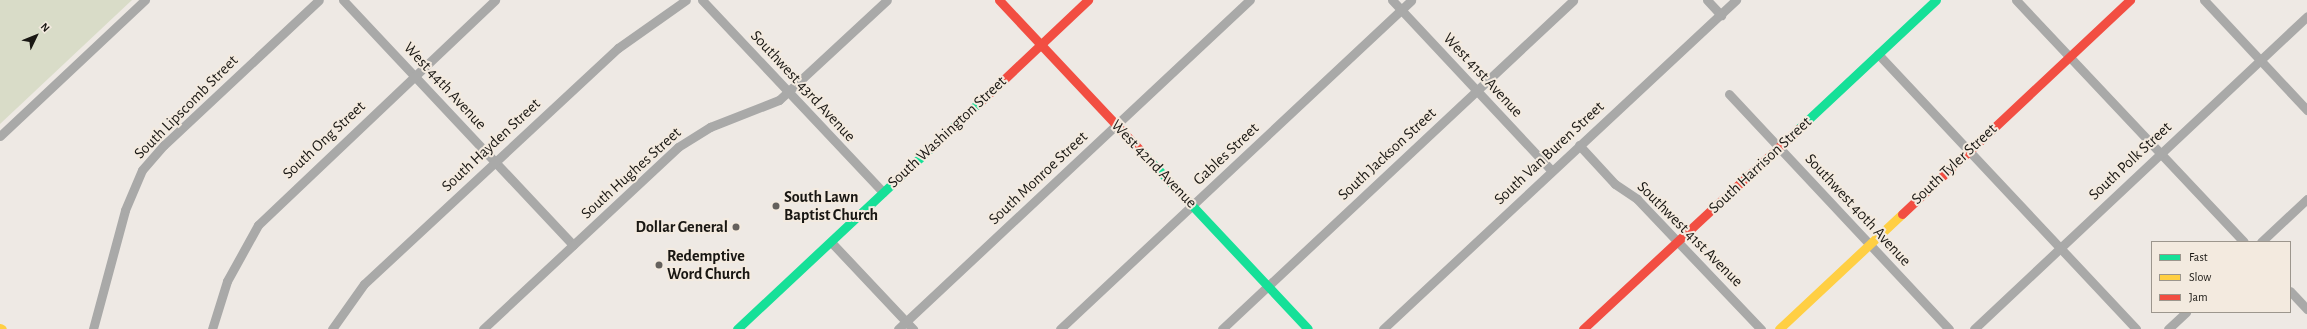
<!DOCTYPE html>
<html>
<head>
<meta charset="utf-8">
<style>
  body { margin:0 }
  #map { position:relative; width:2307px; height:329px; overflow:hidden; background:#eee9e4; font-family:"Alegreya Sans",sans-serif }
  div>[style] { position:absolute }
  .green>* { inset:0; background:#d9dcc8 }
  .street>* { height:9px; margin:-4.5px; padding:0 4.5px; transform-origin:4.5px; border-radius:4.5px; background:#a9a9a8 }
  .fast>* { height:9px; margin:-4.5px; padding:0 4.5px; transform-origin:4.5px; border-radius:4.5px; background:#16e098 }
  .slow>* { height:9px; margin:-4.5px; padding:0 4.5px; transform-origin:4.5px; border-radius:4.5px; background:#ffcf43 }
  .jam>* { height:9px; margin:-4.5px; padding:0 4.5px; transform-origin:4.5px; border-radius:4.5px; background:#f24e42 }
  .dots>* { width:11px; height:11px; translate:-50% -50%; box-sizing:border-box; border:2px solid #f3eadf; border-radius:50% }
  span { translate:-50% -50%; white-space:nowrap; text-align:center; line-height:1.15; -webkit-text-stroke:4px #f3eadf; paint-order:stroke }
  .street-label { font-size:16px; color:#191713 }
  .poi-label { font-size:16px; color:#191713; font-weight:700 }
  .left { translate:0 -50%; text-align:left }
  .right { translate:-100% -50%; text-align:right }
  .legend { position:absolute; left:2151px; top:241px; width:140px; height:72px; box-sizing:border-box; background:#f3eadf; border:1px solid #9c968d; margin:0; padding:5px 7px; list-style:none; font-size:12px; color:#191713 }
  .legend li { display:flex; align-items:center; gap:8px; height:20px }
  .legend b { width:20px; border:1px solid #9c968d }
  .north { position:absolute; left:16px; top:16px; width:40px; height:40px; -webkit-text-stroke:3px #f3eadf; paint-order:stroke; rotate:47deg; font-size:11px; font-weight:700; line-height:16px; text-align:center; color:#191713 }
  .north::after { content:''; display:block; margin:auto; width:14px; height:18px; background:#191713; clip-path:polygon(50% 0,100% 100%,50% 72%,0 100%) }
</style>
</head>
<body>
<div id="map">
  <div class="green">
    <div style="clip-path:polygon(0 0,132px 0,0 124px)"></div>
  </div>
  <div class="street">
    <div style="left:343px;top:0;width:336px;rotate:46.8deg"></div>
    <div style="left:702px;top:0;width:264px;rotate:46.7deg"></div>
    <div style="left:1392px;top:0;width:234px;rotate:46.9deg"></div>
    <div style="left:1707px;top:0;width:21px;rotate:47deg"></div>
    <div style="left:2016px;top:0;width:332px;rotate:46.7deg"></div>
    <div style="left:2204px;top:0;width:151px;rotate:46.9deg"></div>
    <div style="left:1878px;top:54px;width:377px;rotate:46.8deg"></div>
    <div style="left:1729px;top:94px;width:322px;rotate:46.9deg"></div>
    <div style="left:0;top:136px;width:199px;rotate:-43.2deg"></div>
    <div style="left:1579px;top:145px;width:53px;rotate:47.3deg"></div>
    <div style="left:1615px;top:184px;width:27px;rotate:34deg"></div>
    <div style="left:1637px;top:199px;width:180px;rotate:46.4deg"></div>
    <div style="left:831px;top:242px;width:120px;rotate:46.7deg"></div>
    <div style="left:2261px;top:242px;width:63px;rotate:-43.1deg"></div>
    <div style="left:2290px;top:291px;width:25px;rotate:47deg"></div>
    <div style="left:93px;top:329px;width:123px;rotate:-74.9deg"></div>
    <div style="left:125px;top:210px;width:43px;rotate:-67deg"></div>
    <div style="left:142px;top:170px;width:33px;rotate:-49deg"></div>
    <div style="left:164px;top:145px;width:212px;rotate:-43.1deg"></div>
    <div style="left:212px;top:329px;width:50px;rotate:-72.6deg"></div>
    <div style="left:227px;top:281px;width:64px;rotate:-61deg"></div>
    <div style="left:258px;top:225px;width:327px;rotate:-43.5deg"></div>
    <div style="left:332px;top:329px;width:55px;rotate:-54.6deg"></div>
    <div style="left:364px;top:284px;width:347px;rotate:-42.9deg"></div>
    <div style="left:618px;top:48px;width:83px;rotate:-35.2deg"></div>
    <div style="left:483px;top:329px;width:267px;rotate:-43deg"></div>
    <div style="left:678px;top:147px;width:38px;rotate:-32deg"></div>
    <div style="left:710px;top:127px;width:74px;rotate:-21.4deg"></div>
    <div style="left:779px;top:100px;width:147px;rotate:-42.8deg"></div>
    <div style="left:898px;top:329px;width:482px;rotate:-43.1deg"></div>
    <div style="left:1060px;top:329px;width:481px;rotate:-43.1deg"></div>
    <div style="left:1222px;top:329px;width:481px;rotate:-43.1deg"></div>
    <div style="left:1383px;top:329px;width:483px;rotate:-43deg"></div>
    <div style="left:1974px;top:329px;width:457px;rotate:-43.2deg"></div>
    <div style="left:2168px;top:329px;width:25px;rotate:-43deg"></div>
  </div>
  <div class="fast">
    <div style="left:1798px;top:129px;width:189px;rotate:-43.1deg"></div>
    <div style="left:1140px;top:150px;width:245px;rotate:46.8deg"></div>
    <div style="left:737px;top:329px;width:333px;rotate:-43.1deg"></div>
  </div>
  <div class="slow">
    <div style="left:0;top:328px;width:2px;rotate:27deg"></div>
    <div style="left:1779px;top:329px;width:168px;rotate:-43.1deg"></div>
  </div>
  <div class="jam">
    <div style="left:999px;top:0;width:206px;rotate:46.8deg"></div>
    <div style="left:980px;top:102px;width:149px;rotate:-43.4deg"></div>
    <div style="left:1902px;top:214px;width:313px;rotate:-43.2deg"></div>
    <div style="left:1583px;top:329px;width:294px;rotate:-42.9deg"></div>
  </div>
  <div class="dots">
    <div style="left:776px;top:206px;background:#64605c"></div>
    <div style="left:736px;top:227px;background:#64605c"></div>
    <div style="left:659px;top:265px;background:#64605c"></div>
  </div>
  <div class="street-label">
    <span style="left:1483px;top:75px;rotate:47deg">West 41st Avenue</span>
    <span style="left:445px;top:86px;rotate:47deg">West 44th Avenue</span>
    <span style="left:803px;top:86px;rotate:47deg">Southwest 43rd Avenue</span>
    <span style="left:186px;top:107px;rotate:-45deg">South Lipscomb Street</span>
    <span style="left:947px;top:132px;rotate:-43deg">South Washington Street</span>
    <span style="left:324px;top:140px;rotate:-43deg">South Ong Street</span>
    <span style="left:491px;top:145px;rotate:-43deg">South Hayden Street</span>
    <span style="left:1549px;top:153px;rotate:-43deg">South Van Buren Street</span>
    <span style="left:1226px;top:154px;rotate:-43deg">Gables Street</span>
    <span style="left:1387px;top:154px;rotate:-43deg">South Jackson Street</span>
    <span style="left:2130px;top:161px;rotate:-43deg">South Polk Street</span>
    <span style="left:1154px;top:164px;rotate:46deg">West 42nd Avenue</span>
    <span style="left:1954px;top:164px;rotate:-43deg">South Tyler Street</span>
    <span style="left:1760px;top:165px;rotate:-43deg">South Harrison Street</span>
    <span style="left:631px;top:173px;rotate:-42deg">South Hughes Street</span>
    <span style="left:1038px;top:178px;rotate:-43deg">South Monroe Street</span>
    <span style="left:1858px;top:210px;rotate:47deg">Southwest 40th Avenue</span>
    <span style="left:1690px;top:234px;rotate:45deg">Southwest 41st Avenue</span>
  </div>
  <div class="poi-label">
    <span class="left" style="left:784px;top:206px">South Lawn<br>Baptist Church</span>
    <span class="right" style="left:728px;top:227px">Dollar General</span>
    <span class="left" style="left:667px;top:265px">Redemptive<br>Word Church</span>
  </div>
  <ul class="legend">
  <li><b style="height:5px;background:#16e098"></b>Fast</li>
  <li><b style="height:5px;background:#ffcf43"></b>Slow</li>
  <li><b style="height:5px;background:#f24e42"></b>Jam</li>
  </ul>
  <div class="north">N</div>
</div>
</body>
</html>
